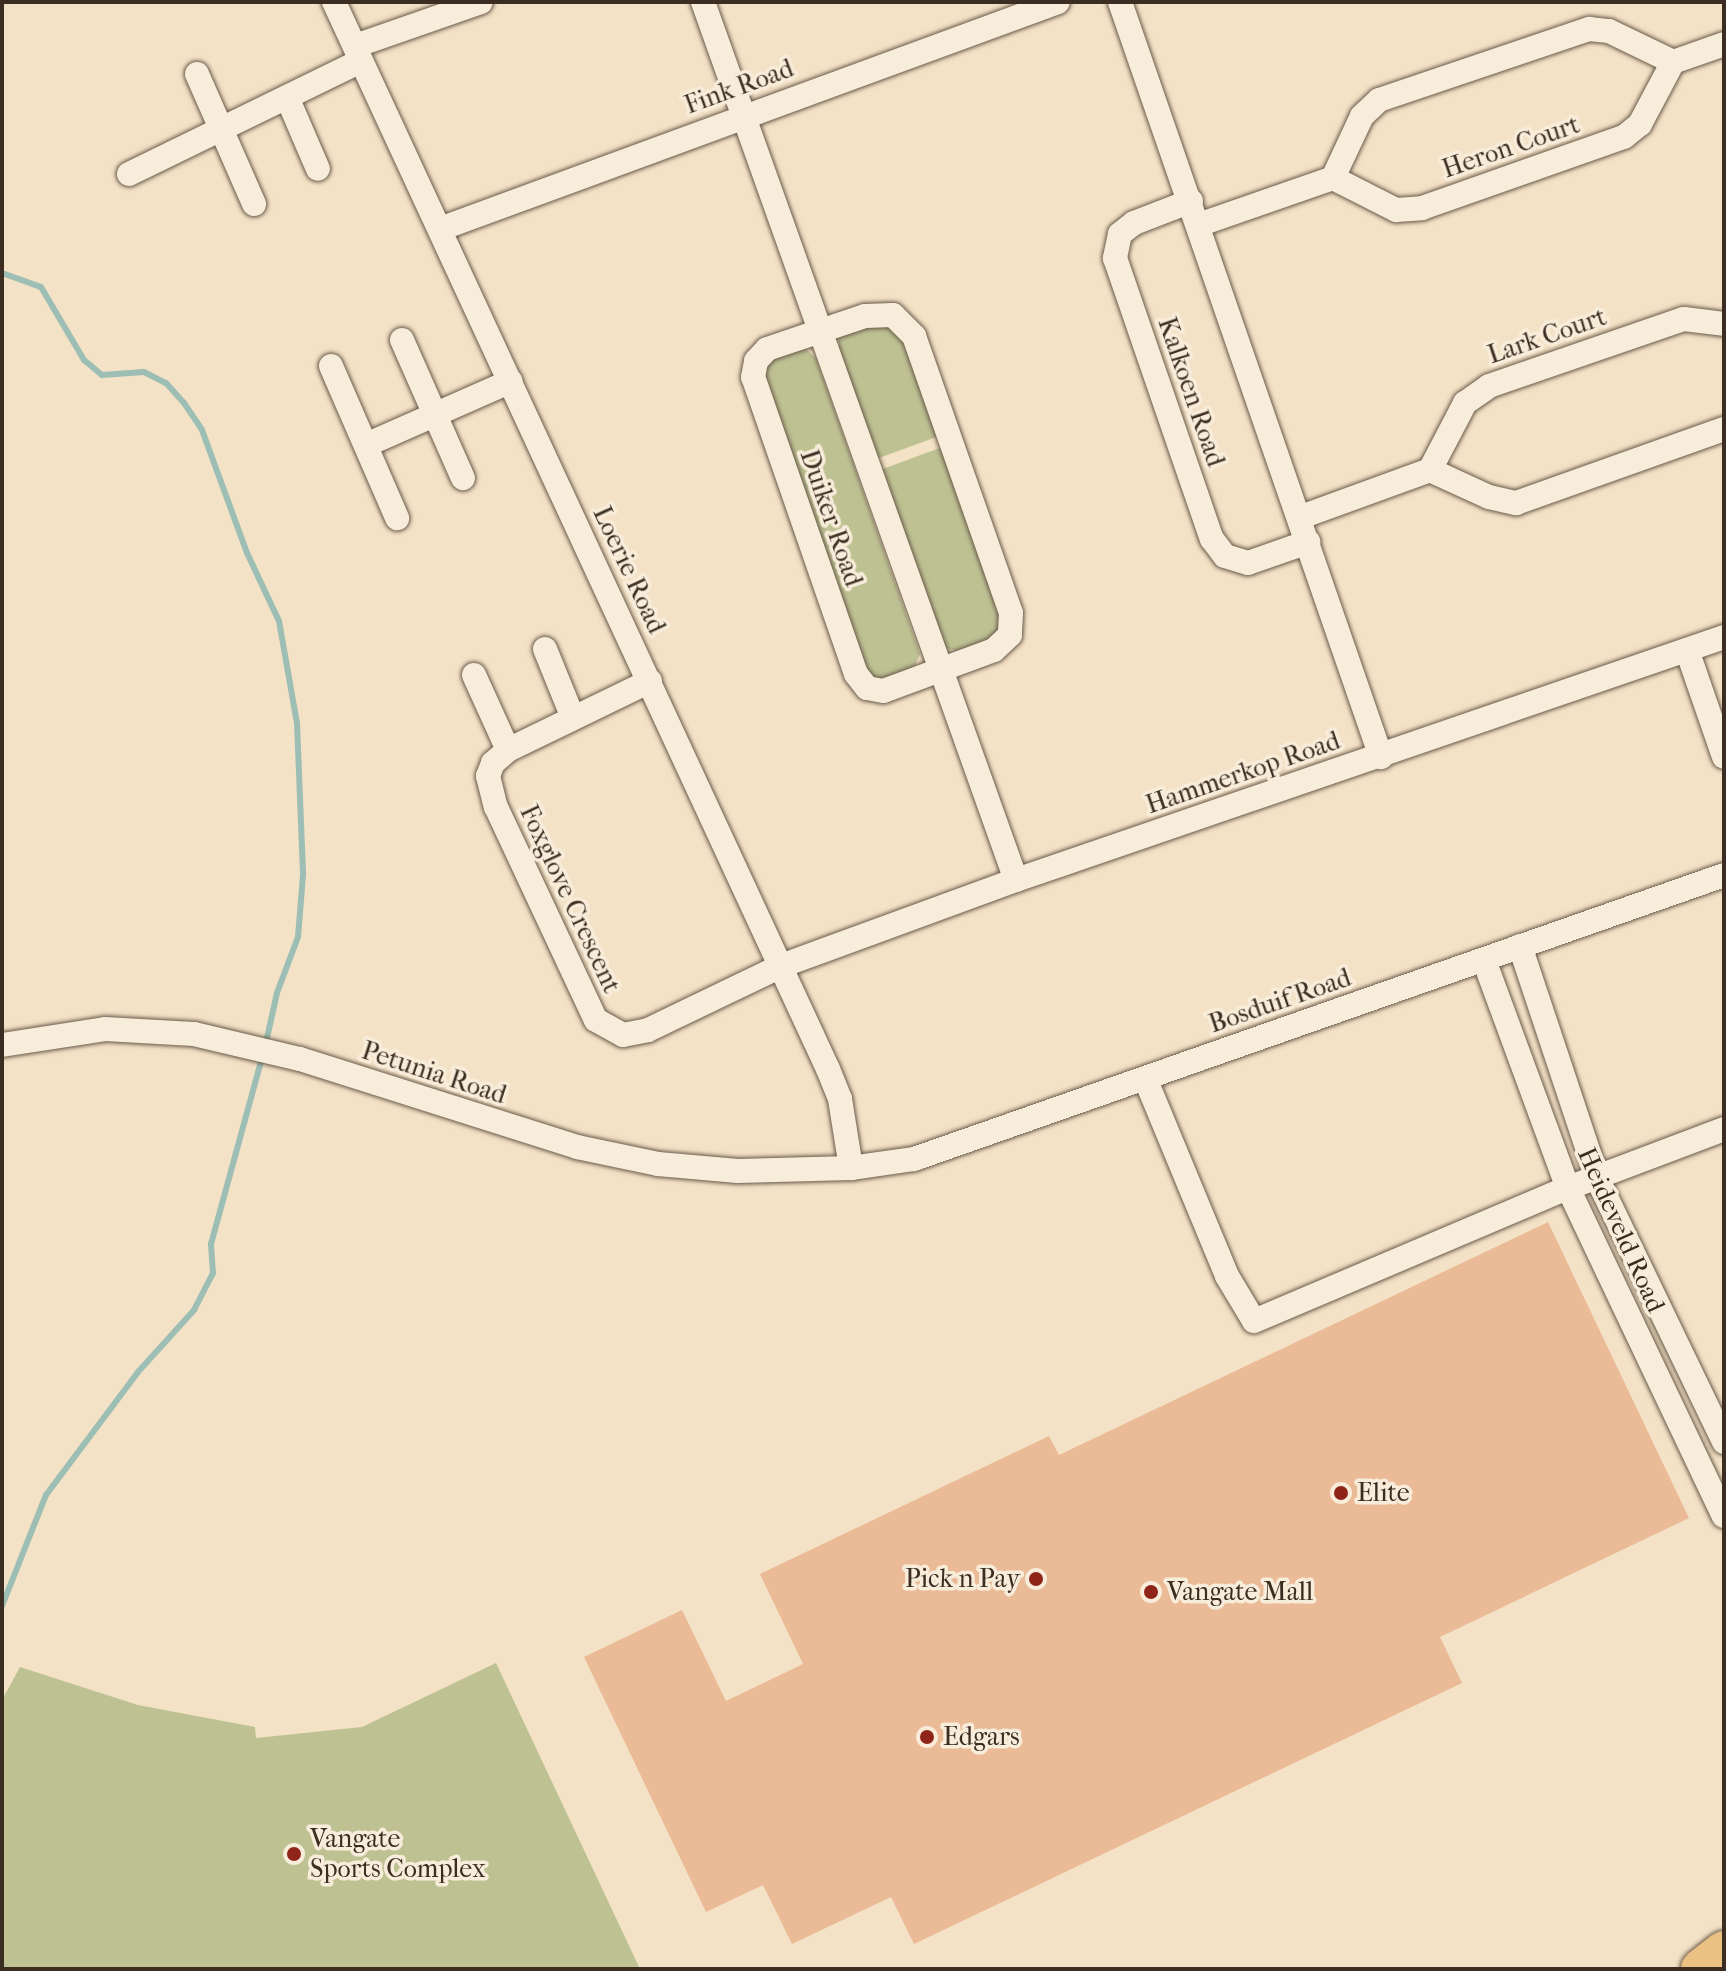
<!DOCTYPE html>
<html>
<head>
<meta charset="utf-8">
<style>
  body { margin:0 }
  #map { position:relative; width:1726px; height:1971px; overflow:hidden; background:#f4e2c6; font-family:"IM FELL French Canon",serif }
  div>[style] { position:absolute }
  .green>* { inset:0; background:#bec293 }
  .stream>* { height:6px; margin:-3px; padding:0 3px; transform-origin:3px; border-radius:3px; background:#9cbeb4 }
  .building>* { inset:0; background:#ebba96 }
  .roads { filter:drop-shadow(0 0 2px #695a4a) drop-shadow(0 0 2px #695a4a) }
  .minor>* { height:24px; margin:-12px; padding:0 12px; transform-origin:12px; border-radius:12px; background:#f8ecda }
  .trunk>* { height:40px; margin:-20px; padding:0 20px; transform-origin:20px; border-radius:20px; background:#eac183 }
  .dots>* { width:22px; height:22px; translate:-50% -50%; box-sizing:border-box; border:4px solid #f8ecda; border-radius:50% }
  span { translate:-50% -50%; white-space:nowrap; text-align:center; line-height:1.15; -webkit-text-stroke:7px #f8ecda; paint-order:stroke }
  .street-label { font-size:26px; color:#3b2d21 }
  .poi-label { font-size:26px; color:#3b2d21 }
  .left { translate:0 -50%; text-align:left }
  .right { translate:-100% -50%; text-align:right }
  .frame { position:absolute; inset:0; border:4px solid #3b2d21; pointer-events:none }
</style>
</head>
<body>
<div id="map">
  <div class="green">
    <div style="clip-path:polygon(896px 323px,942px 435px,876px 459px,839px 350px,839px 336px,850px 329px)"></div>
    <div style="clip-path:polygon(804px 347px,816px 358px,920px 654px,914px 668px,880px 681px,866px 676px,761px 371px,765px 360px)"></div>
    <div style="clip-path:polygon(945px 446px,1004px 615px,994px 640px,962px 652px,945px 648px,880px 470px)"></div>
    <div style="clip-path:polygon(496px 1663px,640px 1969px,2px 1969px,2px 1700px,20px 1667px,138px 1705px,255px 1727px,256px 1738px,362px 1727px)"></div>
  </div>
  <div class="stream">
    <div style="left:2px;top:273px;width:41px;rotate:19.7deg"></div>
    <div style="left:41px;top:287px;width:85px;rotate:59.5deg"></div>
    <div style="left:84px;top:360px;width:23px;rotate:40deg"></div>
    <div style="left:102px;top:375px;width:42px;rotate:-4.1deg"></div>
    <div style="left:144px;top:372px;width:25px;rotate:27deg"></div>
    <div style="left:166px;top:383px;width:27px;rotate:48deg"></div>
    <div style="left:184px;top:403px;width:32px;rotate:56deg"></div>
    <div style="left:202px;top:430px;width:131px;rotate:69.9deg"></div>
    <div style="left:247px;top:553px;width:75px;rotate:64.8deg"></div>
    <div style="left:279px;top:621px;width:104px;rotate:80deg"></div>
    <div style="left:297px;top:723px;width:152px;rotate:87.7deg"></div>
    <div style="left:303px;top:875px;width:62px;rotate:94.6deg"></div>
    <div style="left:298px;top:937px;width:60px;rotate:110.6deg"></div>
    <div style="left:277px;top:993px;width:55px;rotate:102.5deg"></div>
    <div style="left:2px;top:1606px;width:119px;rotate:-68.4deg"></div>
    <div style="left:46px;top:1495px;width:154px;rotate:-53.2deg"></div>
    <div style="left:138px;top:1372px;width:84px;rotate:-47.9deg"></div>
    <div style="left:194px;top:1310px;width:42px;rotate:-62.8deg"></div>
    <div style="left:213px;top:1273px;width:29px;rotate:-94deg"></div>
    <div style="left:211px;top:1244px;width:193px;rotate:-74.7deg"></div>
  </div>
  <div class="building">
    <div style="clip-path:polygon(1548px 1222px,1689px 1518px,1440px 1637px,1462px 1683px,914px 1944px,891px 1897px,792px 1944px,763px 1885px,706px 1912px,584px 1657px,682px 1610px,726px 1701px,803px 1664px,760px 1574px,1049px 1436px,1059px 1455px)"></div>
  </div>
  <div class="roads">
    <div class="minor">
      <div style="left:334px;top:2px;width:1176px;rotate:65.16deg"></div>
      <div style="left:828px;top:1069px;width:32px;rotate:68deg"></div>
      <div style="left:840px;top:1099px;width:70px;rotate:80.9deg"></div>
      <div style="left:703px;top:2px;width:932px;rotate:70.38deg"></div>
      <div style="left:1120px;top:2px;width:799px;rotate:70.93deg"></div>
      <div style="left:355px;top:46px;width:133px;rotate:-19.2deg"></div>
      <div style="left:197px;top:74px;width:142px;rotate:66.3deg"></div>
      <div style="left:287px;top:97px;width:78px;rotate:66.7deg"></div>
      <div style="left:129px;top:174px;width:258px;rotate:-26deg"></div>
      <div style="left:1333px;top:178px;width:71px;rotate:26.9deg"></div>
      <div style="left:1396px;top:210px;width:26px;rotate:-4deg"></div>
      <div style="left:1422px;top:208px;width:214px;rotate:-19.4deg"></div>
      <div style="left:1624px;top:137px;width:21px;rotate:-39deg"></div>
      <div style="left:1640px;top:124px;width:70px;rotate:-62deg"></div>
      <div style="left:1673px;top:62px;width:54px;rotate:-19.4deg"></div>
      <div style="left:1191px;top:201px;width:61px;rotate:158.9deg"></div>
      <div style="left:1134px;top:223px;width:18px;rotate:142deg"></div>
      <div style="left:1120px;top:234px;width:25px;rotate:102deg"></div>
      <div style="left:1115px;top:258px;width:297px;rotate:71deg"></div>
      <div style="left:1212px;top:539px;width:21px;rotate:53deg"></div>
      <div style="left:1225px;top:556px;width:24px;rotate:17deg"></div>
      <div style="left:1248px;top:563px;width:64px;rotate:-19.3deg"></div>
      <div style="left:1201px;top:224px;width:140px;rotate:-19.2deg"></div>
      <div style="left:1333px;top:178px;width:68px;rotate:-64.9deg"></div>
      <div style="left:1362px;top:116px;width:23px;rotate:-43deg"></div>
      <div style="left:1379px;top:100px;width:222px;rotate:-18.7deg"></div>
      <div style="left:1589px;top:29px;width:20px;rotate:6deg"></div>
      <div style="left:1609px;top:31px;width:71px;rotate:25.8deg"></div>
      <div style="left:440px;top:229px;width:658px;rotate:-20.17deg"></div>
      <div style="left:893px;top:315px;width:30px;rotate:45deg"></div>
      <div style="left:914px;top:336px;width:293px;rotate:70.7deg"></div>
      <div style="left:1011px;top:613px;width:22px;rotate:93deg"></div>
      <div style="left:1010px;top:635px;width:22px;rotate:137deg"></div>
      <div style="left:994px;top:650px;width:118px;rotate:159.7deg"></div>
      <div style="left:883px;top:691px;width:16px;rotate:-169deg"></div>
      <div style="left:867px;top:688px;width:18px;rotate:-128deg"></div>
      <div style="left:856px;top:674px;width:314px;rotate:-109.1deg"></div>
      <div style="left:753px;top:377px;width:16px;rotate:-79deg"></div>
      <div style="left:756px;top:361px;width:16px;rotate:-47deg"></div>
      <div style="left:767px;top:349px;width:103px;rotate:-18.6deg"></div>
      <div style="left:865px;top:316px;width:28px;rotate:-2deg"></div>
      <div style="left:402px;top:340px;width:151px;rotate:66.2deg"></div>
      <div style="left:331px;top:366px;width:166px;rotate:66.5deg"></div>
      <div style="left:366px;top:445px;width:158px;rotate:-23.8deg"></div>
      <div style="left:1430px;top:470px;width:65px;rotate:24.6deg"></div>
      <div style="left:1489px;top:497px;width:28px;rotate:13deg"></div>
      <div style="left:1516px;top:503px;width:221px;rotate:-19.6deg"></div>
      <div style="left:1301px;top:517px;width:137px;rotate:-20deg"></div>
      <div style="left:1430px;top:470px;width:76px;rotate:-62.4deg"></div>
      <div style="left:1465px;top:403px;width:29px;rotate:-35deg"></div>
      <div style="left:1489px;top:386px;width:206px;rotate:-19deg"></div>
      <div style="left:1684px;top:319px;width:40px;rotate:7.1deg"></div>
      <div style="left:545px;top:649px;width:74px;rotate:67.9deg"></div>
      <div style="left:1687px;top:650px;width:113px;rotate:70.9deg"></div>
      <div style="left:474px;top:675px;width:82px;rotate:65.6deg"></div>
      <div style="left:650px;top:681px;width:158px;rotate:154.1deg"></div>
      <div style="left:508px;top:750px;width:20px;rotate:139deg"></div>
      <div style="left:493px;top:763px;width:14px;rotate:111deg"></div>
      <div style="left:488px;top:776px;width:32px;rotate:76deg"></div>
      <div style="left:496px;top:807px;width:235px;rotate:64.9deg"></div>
      <div style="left:596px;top:1020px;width:31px;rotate:29deg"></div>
      <div style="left:623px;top:1035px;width:25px;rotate:-11deg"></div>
      <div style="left:648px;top:1030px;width:148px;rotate:-25.7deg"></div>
      <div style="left:781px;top:966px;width:250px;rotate:-20.1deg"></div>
      <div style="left:1016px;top:880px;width:749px;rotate:-18.94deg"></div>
      <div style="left:1520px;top:946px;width:244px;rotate:71.6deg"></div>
      <div style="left:1597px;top:1178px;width:293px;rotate:64.3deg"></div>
      <div style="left:1484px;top:960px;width:243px;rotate:69.8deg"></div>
      <div style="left:1568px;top:1188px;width:363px;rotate:64.6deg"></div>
      <div style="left:2px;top:1045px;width:104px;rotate:-8.8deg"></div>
      <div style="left:105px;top:1029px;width:89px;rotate:3.2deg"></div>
      <div style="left:194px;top:1034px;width:109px;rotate:13.3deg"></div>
      <div style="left:300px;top:1059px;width:291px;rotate:17.6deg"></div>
      <div style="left:577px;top:1147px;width:83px;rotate:11.9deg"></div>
      <div style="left:658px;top:1164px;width:80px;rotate:5deg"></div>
      <div style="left:738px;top:1171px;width:113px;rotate:-1.5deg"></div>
      <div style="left:851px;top:1168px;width:64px;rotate:-8.1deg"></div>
      <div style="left:914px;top:1159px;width:858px;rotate:-19.32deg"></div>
      <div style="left:1145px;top:1078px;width:214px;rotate:67.5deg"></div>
      <div style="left:1227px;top:1276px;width:52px;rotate:59deg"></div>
      <div style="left:1254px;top:1321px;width:341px;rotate:-23deg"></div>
      <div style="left:1568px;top:1188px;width:167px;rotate:-20.7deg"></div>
    </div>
    <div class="trunk">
      <div style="left:1701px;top:1969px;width:29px;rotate:-38deg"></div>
    </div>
  </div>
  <div class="dots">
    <div style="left:1341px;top:1493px;background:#8f2418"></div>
    <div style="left:1036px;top:1579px;background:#8f2418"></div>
    <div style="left:1151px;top:1592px;background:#8f2418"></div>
    <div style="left:927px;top:1737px;background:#8f2418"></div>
    <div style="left:294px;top:1854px;background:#8f2418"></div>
  </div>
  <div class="street-label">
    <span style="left:739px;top:87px;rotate:-20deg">Fink Road</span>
    <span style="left:1511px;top:147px;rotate:-19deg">Heron Court</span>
    <span style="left:1547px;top:336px;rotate:-19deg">Lark Court</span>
    <span style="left:1191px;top:392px;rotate:71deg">Kalkoen Road</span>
    <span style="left:831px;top:518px;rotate:71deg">Duiker Road</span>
    <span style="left:629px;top:570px;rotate:65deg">Loerie Road</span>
    <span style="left:1243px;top:773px;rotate:-19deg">Hammerkop Road</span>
    <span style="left:570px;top:899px;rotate:65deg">Foxglove Crescent</span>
    <span style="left:1280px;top:1001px;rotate:-19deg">Bosduif Road</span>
    <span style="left:434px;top:1073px;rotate:18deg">Petunia Road</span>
    <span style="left:1621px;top:1230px;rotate:66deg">Heideveld Road</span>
  </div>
  <div class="poi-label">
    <span class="left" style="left:1357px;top:1493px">Elite</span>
    <span class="right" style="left:1020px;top:1579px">Pick n Pay</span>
    <span class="left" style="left:1167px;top:1592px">Vangate Mall</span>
    <span class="left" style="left:943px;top:1737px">Edgars</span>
    <span class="left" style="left:310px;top:1854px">Vangate<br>Sports Complex</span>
  </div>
  <div class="frame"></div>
</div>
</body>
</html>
